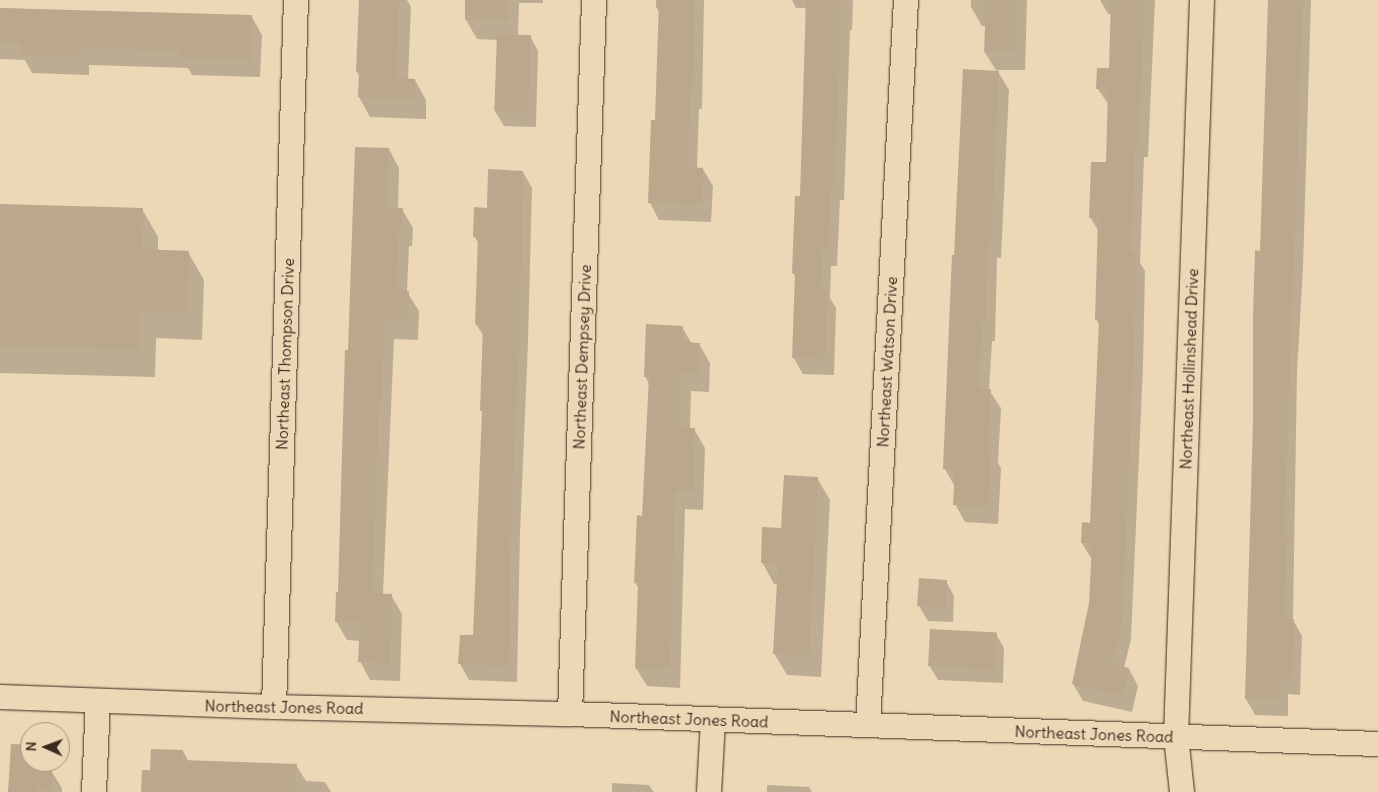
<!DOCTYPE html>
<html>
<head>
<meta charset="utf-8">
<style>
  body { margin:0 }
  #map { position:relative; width:1378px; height:792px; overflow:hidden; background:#ecd8b6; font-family:Delius,sans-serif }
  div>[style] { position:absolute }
  .shadow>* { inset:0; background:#0003 }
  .building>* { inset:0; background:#bba78c; transform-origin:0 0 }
  .roads { filter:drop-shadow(0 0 1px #3b2a1e) drop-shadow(0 0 1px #3b2a1e) }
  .minor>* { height:24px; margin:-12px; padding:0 12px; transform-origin:12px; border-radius:12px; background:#ecd8b6 }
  span { translate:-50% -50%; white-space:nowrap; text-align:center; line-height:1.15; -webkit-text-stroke:4px #ecd8b6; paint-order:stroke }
  .street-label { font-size:16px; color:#3b2a1e }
  .north { position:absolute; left:20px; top:722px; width:50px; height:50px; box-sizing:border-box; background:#ecd8b6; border:1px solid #a59279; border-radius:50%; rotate:272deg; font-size:14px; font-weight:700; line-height:20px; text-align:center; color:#3b2a1e }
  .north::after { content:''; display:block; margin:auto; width:18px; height:22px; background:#3b2a1e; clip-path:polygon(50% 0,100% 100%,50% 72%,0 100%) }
</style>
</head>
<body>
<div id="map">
  <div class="shadow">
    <div style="clip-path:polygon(360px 0,407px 0,411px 7px,408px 80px,415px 80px,426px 100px,426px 119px,370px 117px,359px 97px,360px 77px,357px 72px)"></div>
    <div style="clip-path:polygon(467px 0,543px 0,543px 3px,519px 3px,518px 36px,530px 36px,538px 51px,536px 127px,504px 126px,495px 111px,498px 40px,477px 39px,466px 20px)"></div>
    <div style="clip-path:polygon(656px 0,704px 0,702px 109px,699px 109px,697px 169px,703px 169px,713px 186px,711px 222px,659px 220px,650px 203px,656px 121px,660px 13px,656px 7px)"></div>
    <div style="clip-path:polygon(792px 0,853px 0,852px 30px,850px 30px,844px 200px,840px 200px,837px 266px,831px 266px,830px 298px,836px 308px,834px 375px,803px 374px,793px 357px,796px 278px,793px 273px,801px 197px,807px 15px,805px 8px,796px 8px)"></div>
    <div style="clip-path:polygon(971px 0,1027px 0,1025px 70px,997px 70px,1009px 90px,1001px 258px,997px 258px,995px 341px,992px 341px,989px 390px,1001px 408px,998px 463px,1001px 468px,998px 524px,965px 522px,955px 504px,955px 487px,945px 469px,953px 256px,955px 256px,997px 72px,984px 51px,985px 26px,982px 26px,971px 7px)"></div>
    <div style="clip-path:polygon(1100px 0,1155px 0,1148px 157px,1144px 157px,1140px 263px,1145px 271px,1143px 366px,1131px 639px,1124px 668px,1129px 669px,1138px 686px,1132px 712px,1083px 701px,1073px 684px,1091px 603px,1092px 560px,1082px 543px,1091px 524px,1100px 325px,1096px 320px,1099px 232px,1090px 217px,1107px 164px,1109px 105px,1097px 88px,1110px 70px,1112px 14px,1108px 14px)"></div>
    <div style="clip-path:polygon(1270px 0,1311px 0,1303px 268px,1297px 372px,1293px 620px,1302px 636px,1300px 695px,1288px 694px,1288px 716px,1255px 715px,1246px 699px)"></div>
    <div style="clip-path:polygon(0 8px,252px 17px,262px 35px,260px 77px,192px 75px,188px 68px,89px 65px,89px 75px,32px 73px,25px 60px,0 59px)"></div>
    <div style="clip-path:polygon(389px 149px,399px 168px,398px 209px,402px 209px,413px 228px,412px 246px,409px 246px,407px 292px,419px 311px,418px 340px,394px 339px,383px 594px,391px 595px,402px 614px,400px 681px,370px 680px,360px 661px,360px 641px,347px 640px,336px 621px,339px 593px,349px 351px)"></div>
    <div style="clip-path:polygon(523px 172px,532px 188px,528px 343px,520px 533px,517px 682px,469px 680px,460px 664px,461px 636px,474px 637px,483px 415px,481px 410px,484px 337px,476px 324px,479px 244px,474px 236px,488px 209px)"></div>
    <div style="clip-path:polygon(0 206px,142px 209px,158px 237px,158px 251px,188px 252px,204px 280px,202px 340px,156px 338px,155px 377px,0 373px)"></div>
    <div style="clip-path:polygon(682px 327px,692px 344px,699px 344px,710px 363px,709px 392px,691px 391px,690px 429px,694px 429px,705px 448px,703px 510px,685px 509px,680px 688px,647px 686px,636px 668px,639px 588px,635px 583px,644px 517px,650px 386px,645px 376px)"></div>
    <div style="clip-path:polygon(817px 478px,830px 500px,821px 677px,787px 675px,774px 653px,778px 584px,774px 584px,762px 562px)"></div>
    <div style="clip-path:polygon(920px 580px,946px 581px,954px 596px,953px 622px,928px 621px,919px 606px)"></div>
    <div style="clip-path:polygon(996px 634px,1004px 648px,1003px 683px,938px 680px,929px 665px)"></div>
    <div style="clip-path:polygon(30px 746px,30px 762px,48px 762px,50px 769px,62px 788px,62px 792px,9px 792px)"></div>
    <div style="clip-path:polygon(183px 751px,189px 762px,296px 765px,306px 781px,325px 782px,331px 792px,142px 792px,151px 772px)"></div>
    <div style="clip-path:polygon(612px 783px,649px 785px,654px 792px,612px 792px)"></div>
    <div style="clip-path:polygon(767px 785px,809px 787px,812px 792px,767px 792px)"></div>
  </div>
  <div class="building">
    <div style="clip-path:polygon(359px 0,399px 0,396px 78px,415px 79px,415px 100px,358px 97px,359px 72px,356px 72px)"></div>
    <div style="left:465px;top:0;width:43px;height:20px"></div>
    <div style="clip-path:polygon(659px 0,694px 0,693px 93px,690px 92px,688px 167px,703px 168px,702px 205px,648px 203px,651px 120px,655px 120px)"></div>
    <div style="clip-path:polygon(806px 0,841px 0,835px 184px,831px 184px,828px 250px,822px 250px,821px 291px,827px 291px,825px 359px,792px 358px,795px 273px,792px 273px,795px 196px,800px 196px)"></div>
    <div style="left:985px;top:0;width:31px;height:51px"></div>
    <div style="clip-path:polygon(1111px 0,1144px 0,1139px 141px,1135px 141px,1131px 253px,1136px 253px,1134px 348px,1122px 622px,1112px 664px,1129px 668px,1123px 696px,1072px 684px,1089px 603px,1092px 543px,1081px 543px,1082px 522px,1090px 523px,1099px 320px,1095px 320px,1098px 218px,1089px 218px,1091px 162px,1106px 162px,1108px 89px,1096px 89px,1097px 68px,1109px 68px)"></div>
    <div style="clip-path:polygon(1268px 0,1303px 0,1284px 534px,1287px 534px,1284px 619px,1294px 619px,1292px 679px,1280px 679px,1279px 700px,1245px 699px,1253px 421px,1253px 317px,1255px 250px,1260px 251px)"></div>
    <div style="clip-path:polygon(0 8px,252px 15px,251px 60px,180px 57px,180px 51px,80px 47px,79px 57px,20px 55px,21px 43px,0 42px)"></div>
    <div style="left:497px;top:34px;width:34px;height:77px;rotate:2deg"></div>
    <div style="clip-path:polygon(963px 69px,999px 71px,991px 241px,988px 241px,985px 323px,982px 323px,979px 389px,991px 389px,988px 449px,991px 449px,988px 507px,953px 505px,955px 470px,943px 469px,952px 255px,954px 255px)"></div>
    <div style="clip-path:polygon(355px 147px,389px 148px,387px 207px,403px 208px,402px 228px,399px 228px,396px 291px,409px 291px,408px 321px,384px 320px,381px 404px,379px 404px,372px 593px,392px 594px,390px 663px,358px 662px,360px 622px,335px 622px,336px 592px,338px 592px,345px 350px,348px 350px)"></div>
    <div style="clip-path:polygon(488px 169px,523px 171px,520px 326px,511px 516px,509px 666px,458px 664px,460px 635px,473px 635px,482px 411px,480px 411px,483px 325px,475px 324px,478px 237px,473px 237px,474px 207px,487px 208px)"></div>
    <div style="clip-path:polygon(0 204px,143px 208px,142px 249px,189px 251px,187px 312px,140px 311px,139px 349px,0 346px)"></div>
    <div style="clip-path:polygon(646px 324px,683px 326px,682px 342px,700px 343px,699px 374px,681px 373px,679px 427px,695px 428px,693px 491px,675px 491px,670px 669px,635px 668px,638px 583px,634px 583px,637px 515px,642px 516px,649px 377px,644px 377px)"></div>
    <div style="clip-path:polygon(784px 475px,818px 477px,809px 656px,773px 654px,778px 564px,761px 563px,762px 527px,781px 528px)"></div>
    <div style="left:919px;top:578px;width:28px;height:28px;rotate:4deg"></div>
    <div style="left:930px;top:629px;width:67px;height:37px;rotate:3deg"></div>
    <div style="clip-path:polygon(11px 744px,30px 745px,30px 762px,39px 762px,39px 768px,52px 768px,51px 789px,37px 788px,36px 792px,8px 792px)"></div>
    <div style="clip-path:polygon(151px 749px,183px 750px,183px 760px,297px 764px,295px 792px,141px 792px,142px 770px,150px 770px)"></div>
  </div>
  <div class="roads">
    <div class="minor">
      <div style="left:0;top:697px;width:274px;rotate:2.1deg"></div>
      <div style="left:274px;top:707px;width:296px;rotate:1.4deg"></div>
      <div style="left:570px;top:714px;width:809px;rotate:2.13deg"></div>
      <div style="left:274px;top:707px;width:707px;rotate:-88.22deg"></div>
      <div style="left:570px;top:714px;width:714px;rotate:-88.07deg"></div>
      <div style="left:868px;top:725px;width:726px;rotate:-87deg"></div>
      <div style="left:94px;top:792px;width:90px;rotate:-87.5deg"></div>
      <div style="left:709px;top:792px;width:72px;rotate:-86.8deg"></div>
      <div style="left:1182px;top:792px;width:55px;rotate:-96.2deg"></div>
      <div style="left:1176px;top:737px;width:737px;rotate:-87.98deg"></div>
    </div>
  </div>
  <div class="street-label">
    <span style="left:285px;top:354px;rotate:-88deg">Northeast Thompson Drive</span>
    <span style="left:582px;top:357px;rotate:-88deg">Northeast Dempsey Drive</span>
    <span style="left:887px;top:362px;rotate:-87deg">Northeast Watson Drive</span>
    <span style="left:1189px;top:369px;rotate:-88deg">Northeast Hollinshead Drive</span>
    <span style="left:284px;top:707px;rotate:1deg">Northeast Jones Road</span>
    <span style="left:689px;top:719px;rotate:2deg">Northeast Jones Road</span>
    <span style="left:1094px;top:734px;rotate:2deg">Northeast Jones Road</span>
  </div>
  <div class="north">N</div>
</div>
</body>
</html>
